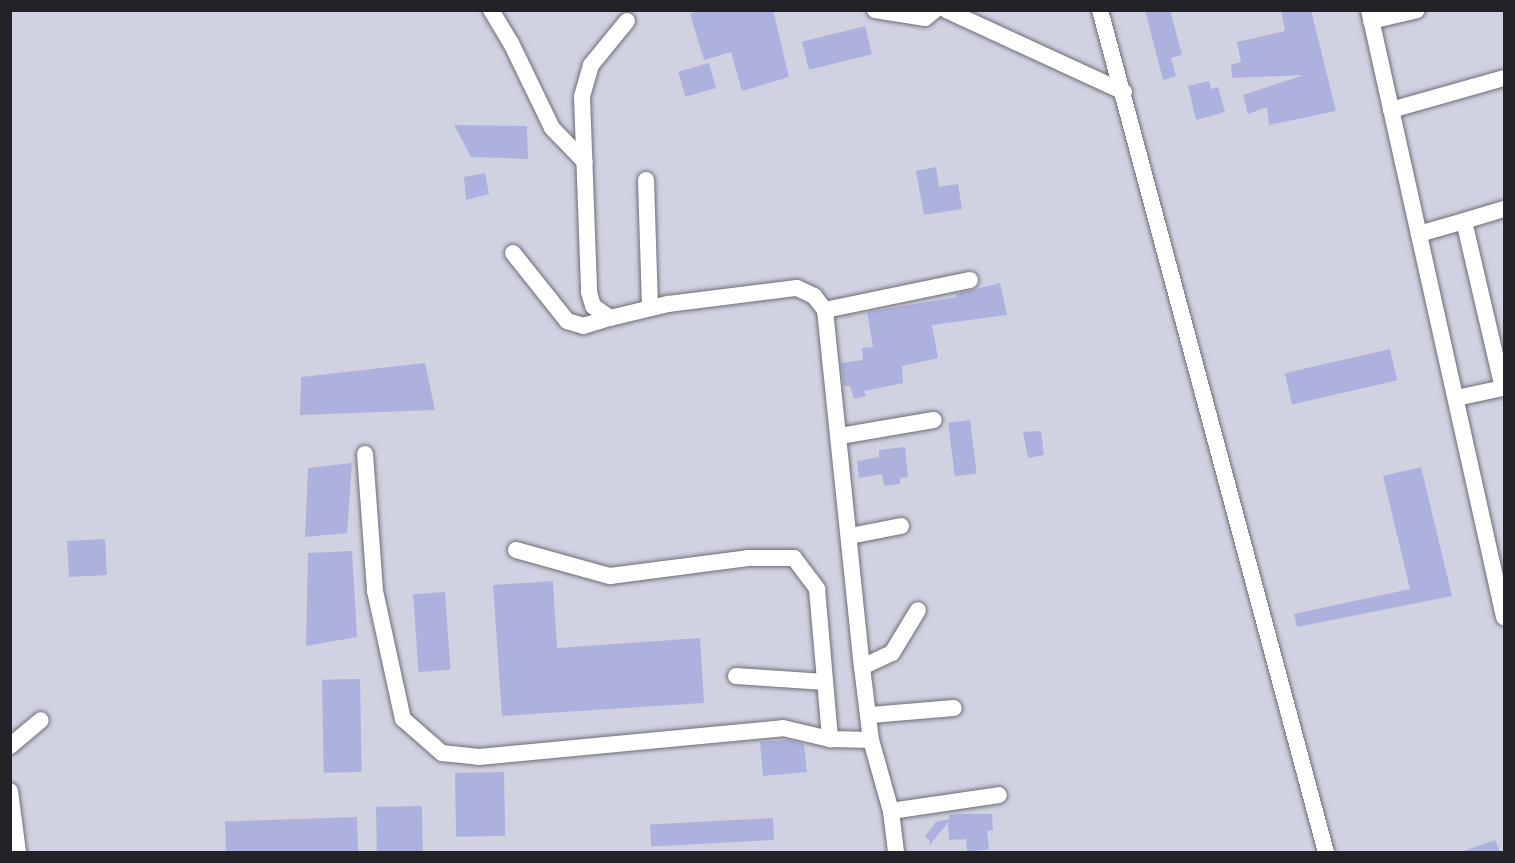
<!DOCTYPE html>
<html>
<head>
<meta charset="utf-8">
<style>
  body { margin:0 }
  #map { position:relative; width:1515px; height:863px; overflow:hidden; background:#dcdee6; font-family:Commissioner,sans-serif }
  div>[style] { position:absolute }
  .built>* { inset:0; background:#d0d2e2; transform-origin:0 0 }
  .building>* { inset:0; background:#acb2dd; transform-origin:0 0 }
  .roads { filter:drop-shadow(0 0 2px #6c6d75) drop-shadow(0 0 2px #6c6d75) }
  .minor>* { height:16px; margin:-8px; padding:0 8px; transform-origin:8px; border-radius:8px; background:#fff }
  span { translate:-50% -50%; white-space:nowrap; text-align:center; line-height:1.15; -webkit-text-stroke:5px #dcdee6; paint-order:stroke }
  .frame { position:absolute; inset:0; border:12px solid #222326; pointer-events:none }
</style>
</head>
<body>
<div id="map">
  <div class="built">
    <div style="left:11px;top:11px;width:1493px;height:841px"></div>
  </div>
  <div class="building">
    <div style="clip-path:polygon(700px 10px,773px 10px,789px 77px,742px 91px,731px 52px,704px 60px,690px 14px)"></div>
    <div style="clip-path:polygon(1145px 10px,1170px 10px,1182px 55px,1171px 58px,1176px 76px,1163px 80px)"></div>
    <div style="clip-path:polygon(1281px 10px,1311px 10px,1336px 111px,1269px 125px,1267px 107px,1248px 114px,1243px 95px,1304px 75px,1232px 78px,1231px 65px,1241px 62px,1237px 42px,1285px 31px)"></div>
    <div style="left:865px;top:26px;width:29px;height:65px;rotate:76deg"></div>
    <div style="left:709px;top:63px;width:26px;height:32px;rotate:74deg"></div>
    <div style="clip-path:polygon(1209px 81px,1211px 89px,1218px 87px,1225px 112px,1196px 120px,1188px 86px)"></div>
    <div style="clip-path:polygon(454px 125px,527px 126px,528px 159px,471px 157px)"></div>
    <div style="clip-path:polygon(936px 167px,939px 187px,958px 184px,962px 209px,924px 215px,916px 171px)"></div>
    <div style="clip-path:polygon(485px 173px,489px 194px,466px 200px,464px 177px)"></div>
    <div style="clip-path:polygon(1000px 283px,1007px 315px,932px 325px,938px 358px,902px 366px,903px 383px,864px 391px,866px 396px,854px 399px,850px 386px,844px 386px,841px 363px,863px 360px,862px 348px,873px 347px,867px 312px,957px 297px,956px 294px)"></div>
    <div style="left:1390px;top:349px;width:32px;height:108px;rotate:77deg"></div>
    <div style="clip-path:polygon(425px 363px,435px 410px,300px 415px,301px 377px)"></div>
    <div style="left:970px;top:420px;width:54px;height:22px;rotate:83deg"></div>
    <div style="clip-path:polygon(1041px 431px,1044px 455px,1028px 458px,1023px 432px)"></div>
    <div style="clip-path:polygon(905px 447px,908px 477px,900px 478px,900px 484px,884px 486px,882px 474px,859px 478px,857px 461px,879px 457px,879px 450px)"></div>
    <div style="clip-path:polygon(352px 463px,347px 533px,305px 537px,308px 468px)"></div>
    <div style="clip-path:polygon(1421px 467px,1452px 596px,1297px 627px,1294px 614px,1410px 589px,1383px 476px)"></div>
    <div style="left:105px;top:539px;width:36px;height:38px;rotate:87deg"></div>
    <div style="clip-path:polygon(352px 551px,357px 637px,306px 646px,308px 553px)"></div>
    <div style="clip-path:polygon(553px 581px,557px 648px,700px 638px,704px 703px,502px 716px,493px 585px)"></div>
    <div style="left:445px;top:592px;width:78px;height:32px;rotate:86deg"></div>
    <div style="left:360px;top:679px;width:93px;height:38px;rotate:89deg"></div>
    <div style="clip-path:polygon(788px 740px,804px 744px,807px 772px,763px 776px,760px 742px)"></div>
    <div style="left:504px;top:772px;width:64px;height:49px;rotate:89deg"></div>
    <div style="left:422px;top:806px;width:46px;height:46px;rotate:89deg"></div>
    <div style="clip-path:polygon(962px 814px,992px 814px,993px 830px,987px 831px,989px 849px,967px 852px,966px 839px,949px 840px,948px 822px,929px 846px,930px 841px,925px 836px,936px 822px,949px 819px,949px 815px)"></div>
    <div style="left:357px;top:817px;width:35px;height:132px;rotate:88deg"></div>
    <div style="left:773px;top:818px;width:22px;height:123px;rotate:87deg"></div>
    <div style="clip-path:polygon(1495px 840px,1500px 852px,1464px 852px,1464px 851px)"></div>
  </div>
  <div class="roads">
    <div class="minor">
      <div style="left:491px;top:10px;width:39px;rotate:59deg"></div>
      <div style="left:511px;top:43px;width:94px;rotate:64.2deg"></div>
      <div style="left:552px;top:128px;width:47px;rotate:45.9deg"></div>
      <div style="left:875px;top:10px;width:51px;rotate:9.1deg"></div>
      <div style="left:925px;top:18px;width:13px;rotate:-39deg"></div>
      <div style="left:946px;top:10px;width:196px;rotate:24.7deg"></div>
      <div style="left:1100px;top:10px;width:872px;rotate:74.98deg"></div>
      <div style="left:1369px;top:10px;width:622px;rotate:77.46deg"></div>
      <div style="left:627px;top:21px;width:57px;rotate:129.3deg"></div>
      <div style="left:591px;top:65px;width:33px;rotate:106deg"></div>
      <div style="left:582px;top:97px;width:195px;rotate:87.9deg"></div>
      <div style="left:589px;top:292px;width:15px;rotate:74deg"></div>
      <div style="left:593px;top:306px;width:21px;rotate:35deg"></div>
      <div style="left:610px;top:318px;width:60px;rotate:-13.6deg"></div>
      <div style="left:668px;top:304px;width:130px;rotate:-7.1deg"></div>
      <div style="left:797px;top:288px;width:19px;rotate:25deg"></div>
      <div style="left:814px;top:296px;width:18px;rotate:52deg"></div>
      <div style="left:825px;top:310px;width:359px;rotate:84.1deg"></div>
      <div style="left:862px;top:667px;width:74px;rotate:83deg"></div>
      <div style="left:871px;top:740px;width:74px;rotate:74.3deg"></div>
      <div style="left:891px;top:811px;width:41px;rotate:83deg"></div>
      <div style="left:1371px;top:21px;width:47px;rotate:-13.4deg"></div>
      <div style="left:1391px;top:110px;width:117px;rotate:-15.8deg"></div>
      <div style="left:646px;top:180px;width:128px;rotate:88.2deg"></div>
      <div style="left:1464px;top:221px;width:42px;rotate:-16.7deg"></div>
      <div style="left:1419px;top:234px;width:47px;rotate:-16.1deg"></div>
      <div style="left:1464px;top:221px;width:171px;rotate:76.9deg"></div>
      <div style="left:1503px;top:388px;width:48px;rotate:168deg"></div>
      <div style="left:513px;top:253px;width:87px;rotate:51.5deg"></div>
      <div style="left:567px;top:321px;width:17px;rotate:17deg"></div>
      <div style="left:583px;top:326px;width:28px;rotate:-17deg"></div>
      <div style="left:825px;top:310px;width:148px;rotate:-11.7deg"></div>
      <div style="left:840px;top:436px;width:95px;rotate:-9.7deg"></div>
      <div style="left:365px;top:454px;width:137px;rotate:85.8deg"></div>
      <div style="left:375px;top:591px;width:131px;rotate:77.7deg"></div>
      <div style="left:403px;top:719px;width:52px;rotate:41.1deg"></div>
      <div style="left:442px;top:753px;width:37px;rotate:6deg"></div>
      <div style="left:479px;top:757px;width:305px;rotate:-5.4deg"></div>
      <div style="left:783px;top:728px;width:48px;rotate:13.2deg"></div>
      <div style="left:830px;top:739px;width:41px;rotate:1.4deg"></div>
      <div style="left:850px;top:536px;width:52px;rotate:-11.1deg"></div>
      <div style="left:516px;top:550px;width:98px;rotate:15.5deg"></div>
      <div style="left:610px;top:576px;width:139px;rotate:-7.4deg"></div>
      <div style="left:748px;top:558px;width:46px"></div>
      <div style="left:794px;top:558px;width:39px;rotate:53deg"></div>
      <div style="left:817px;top:589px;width:151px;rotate:85deg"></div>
      <div style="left:862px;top:667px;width:33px;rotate:-25deg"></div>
      <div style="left:892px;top:653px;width:50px;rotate:-58.8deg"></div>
      <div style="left:736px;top:676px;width:89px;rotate:3.9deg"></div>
      <div style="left:871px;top:715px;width:83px;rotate:-4.8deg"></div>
      <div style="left:10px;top:746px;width:40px;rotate:-40deg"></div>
      <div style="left:10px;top:791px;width:62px;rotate:82.5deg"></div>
      <div style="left:891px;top:811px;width:109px;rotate:-8.4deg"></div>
    </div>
  </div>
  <div class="frame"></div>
</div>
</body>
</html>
